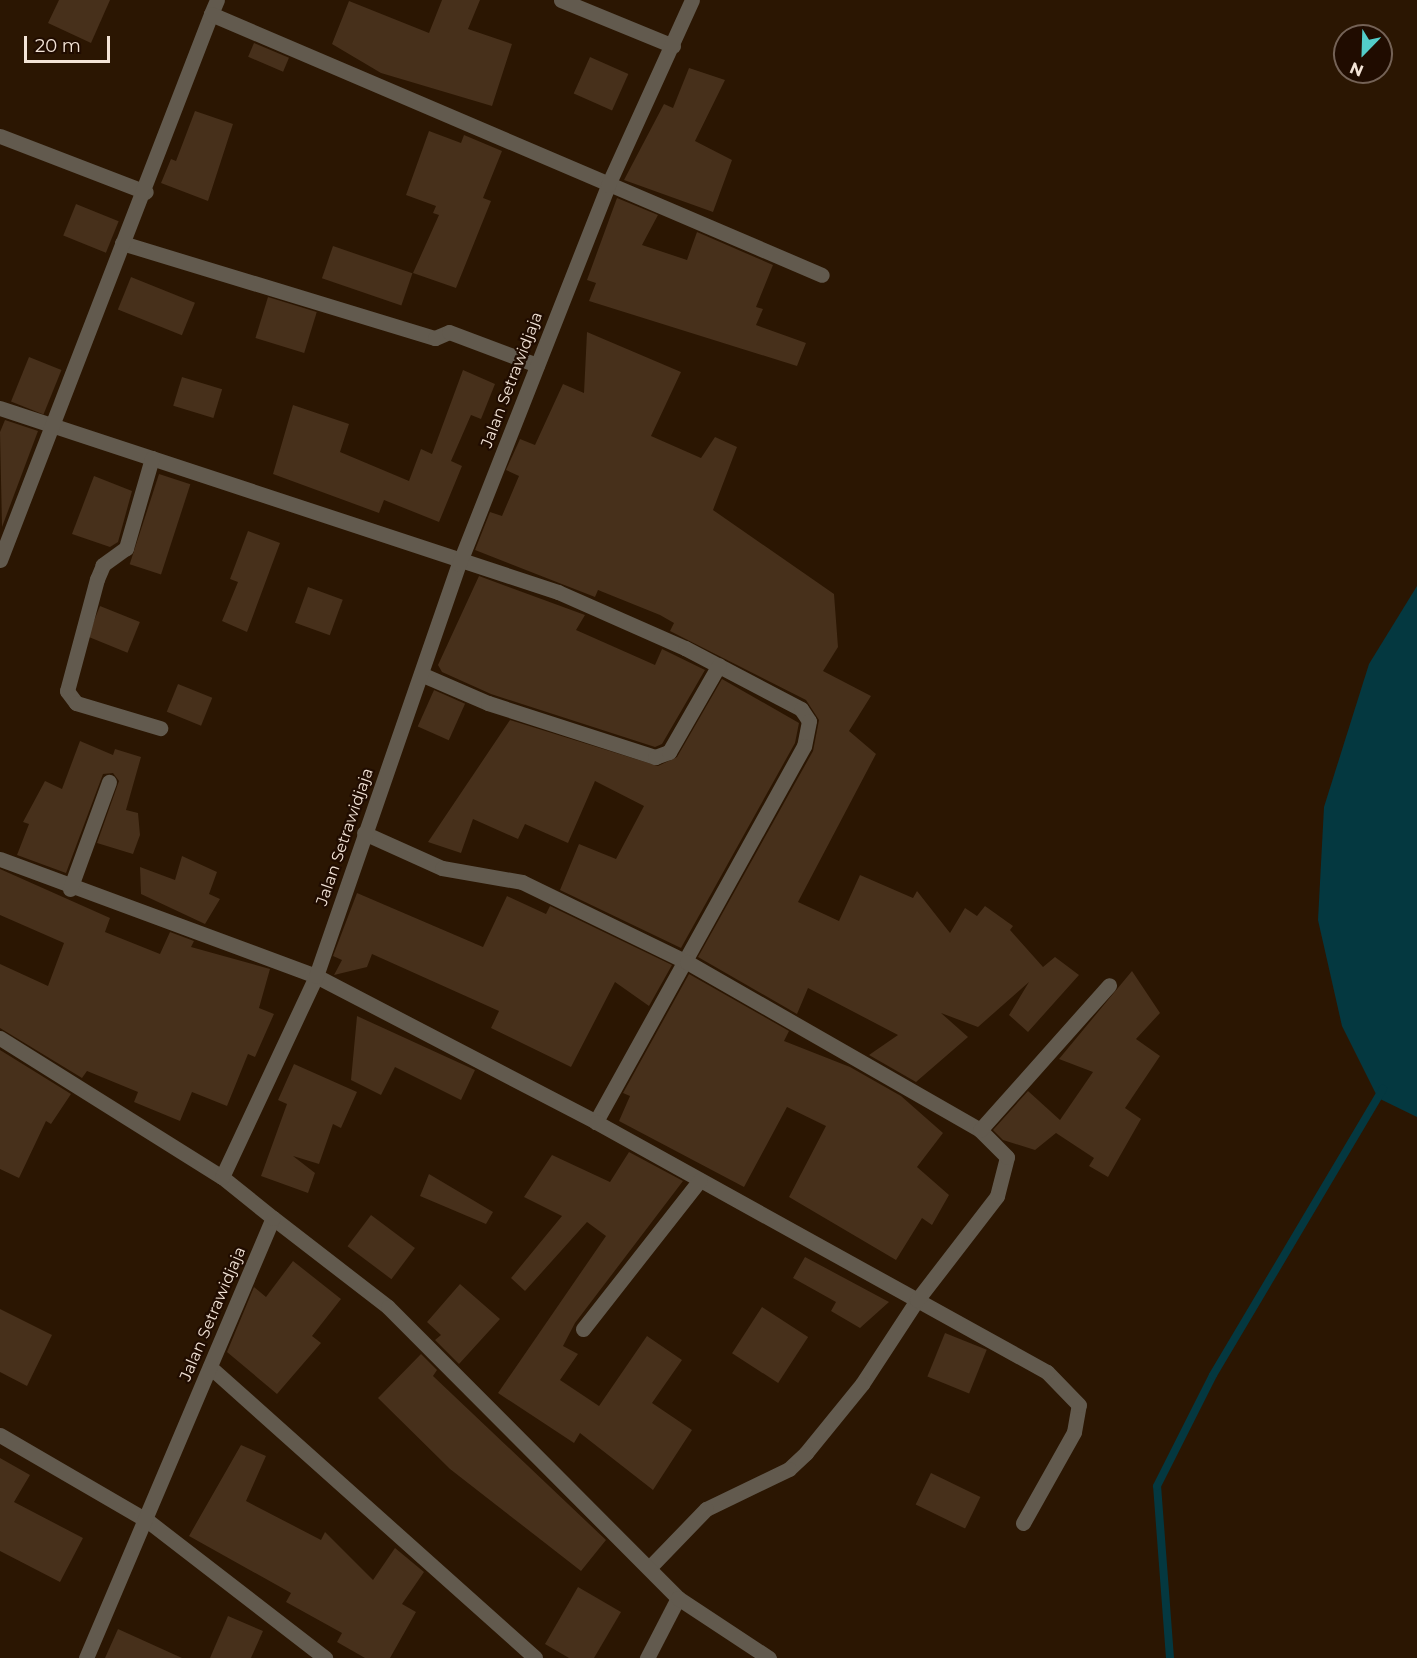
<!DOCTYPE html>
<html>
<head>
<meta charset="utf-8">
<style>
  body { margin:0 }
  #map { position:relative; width:1417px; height:1658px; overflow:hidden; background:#2b1602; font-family:Montserrat,sans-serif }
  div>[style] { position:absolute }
  .water>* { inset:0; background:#043840 }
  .stream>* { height:8px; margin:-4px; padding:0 4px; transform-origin:4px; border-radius:4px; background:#043840 }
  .building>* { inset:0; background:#47301b; transform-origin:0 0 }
  .minor>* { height:15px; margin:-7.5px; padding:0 7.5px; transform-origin:7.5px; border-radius:7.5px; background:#625a4e }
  span { translate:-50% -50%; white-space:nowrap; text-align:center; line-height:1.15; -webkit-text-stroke:4.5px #200c00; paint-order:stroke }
  .street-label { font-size:16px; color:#f3e4d7 }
  .north { position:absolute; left:1333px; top:24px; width:60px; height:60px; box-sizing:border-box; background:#200c00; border:2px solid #746256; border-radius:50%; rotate:203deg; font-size:16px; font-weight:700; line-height:24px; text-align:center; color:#f3e4d7 }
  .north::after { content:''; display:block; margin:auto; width:21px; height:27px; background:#53cdca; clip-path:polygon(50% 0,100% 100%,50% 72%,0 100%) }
  .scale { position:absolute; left:24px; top:36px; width:86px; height:27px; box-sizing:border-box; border:3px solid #f3e4d7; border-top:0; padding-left:8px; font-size:18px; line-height:21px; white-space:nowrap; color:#f3e4d7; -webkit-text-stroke:4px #200c00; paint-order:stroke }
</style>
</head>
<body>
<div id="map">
  <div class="water">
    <div style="clip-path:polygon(1417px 586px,1417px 1117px,1378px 1098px,1342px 1026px,1318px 920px,1324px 807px,1369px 664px)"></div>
  </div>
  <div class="stream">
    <div style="left:1170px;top:1658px;width:172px;rotate:-94.3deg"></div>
    <div style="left:1157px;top:1486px;width:124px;rotate:-63.2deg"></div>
    <div style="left:1213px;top:1375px;width:333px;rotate:-59.3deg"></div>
  </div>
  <div class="building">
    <div style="clip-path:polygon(59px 0,110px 0,91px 43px,48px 23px)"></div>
    <div style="clip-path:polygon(442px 0,480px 0,468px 29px,512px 44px,492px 106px,381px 73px,332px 44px,349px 1px,429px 33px)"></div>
    <div style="left:254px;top:43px;width:38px;height:15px;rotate:23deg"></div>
    <div style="left:590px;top:57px;width:42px;height:40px;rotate:24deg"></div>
    <div style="clip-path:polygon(689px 68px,725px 80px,695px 141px,732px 160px,713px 212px,624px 180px,664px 104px,673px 108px)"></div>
    <div style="clip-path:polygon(195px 111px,233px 124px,208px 201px,161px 183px,171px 159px,176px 161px)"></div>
    <div style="clip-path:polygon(429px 131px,461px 143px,464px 135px,502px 151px,483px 198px,491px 201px,456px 288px,413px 273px,439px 215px,433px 213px,436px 206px,406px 195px)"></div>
    <div style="clip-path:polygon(617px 198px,658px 215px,642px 245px,687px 260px,697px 232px,773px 265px,756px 307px,763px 309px,756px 325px,806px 343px,797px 366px,589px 301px,596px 283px,587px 280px)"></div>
    <div style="left:76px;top:204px;width:46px;height:34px;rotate:22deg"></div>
    <div style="left:333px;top:246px;width:84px;height:34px;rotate:19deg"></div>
    <div style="left:131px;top:277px;width:69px;height:35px;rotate:22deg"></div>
    <div style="left:268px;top:297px;width:51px;height:43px;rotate:17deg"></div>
    <div style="clip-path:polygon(587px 332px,681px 372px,651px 436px,701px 458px,715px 437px,737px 447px,713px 510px,834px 594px,838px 647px,823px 671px,871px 696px,849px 731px,876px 754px,798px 902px,839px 921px,860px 875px,913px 898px,917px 891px,950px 933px,965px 908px,977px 916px,985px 906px,1013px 926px,1010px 930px,1043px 967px,1055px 957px,1079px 975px,1028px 1032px,1009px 1015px,1029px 982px,978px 1027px,941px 1013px,968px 1037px,916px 1082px,869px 1055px,898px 1035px,808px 988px,797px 1014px,698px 957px,813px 751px,819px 720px,806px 700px,670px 631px,674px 623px,660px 615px,598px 590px,595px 597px,475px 550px,490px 512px,502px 516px,519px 476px,506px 470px,520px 439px,535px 445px,563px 384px,584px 393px)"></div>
    <div style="left:29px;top:357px;width:35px;height:48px;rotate:22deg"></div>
    <div style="clip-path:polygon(463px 370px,495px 384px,481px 419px,471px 415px,451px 461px,462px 466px,439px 522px,384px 500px,379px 513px,273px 474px,293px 405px,349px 424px,340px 452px,409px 481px,421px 449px,432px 454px)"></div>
    <div style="left:182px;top:377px;width:42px;height:30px;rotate:17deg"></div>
    <div style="clip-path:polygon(5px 420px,38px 431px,2px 527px,0 432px)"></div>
    <div style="left:159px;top:474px;width:33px;height:95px;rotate:18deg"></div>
    <div style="clip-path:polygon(94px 476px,132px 491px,118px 542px,110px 547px,72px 534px)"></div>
    <div style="clip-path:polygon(248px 531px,280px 543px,247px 632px,222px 621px,238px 582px,230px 579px)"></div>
    <div style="clip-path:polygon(479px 576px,585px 615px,576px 630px,655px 665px,662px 649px,705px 670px,662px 744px,655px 747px,491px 694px,442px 672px,438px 665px)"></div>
    <div style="left:308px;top:587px;width:37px;height:38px;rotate:20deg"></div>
    <div style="left:100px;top:606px;width:43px;height:33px;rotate:22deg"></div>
    <div style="clip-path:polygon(722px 679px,799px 723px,795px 743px,681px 948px,560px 890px,579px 844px,616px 859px,644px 806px,595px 781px,568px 843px,525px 824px,518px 839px,473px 819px,461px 853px,428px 842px,510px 720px,658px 766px,677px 757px)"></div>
    <div style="left:178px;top:684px;width:37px;height:30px;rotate:22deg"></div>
    <div style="left:434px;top:690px;width:34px;height:40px;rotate:24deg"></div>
    <div style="clip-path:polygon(80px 741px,113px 755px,115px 749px,141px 757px,126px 810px,138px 813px,140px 835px,133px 854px,97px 843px,119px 781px,113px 773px,103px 774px,66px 873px,17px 855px,29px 824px,23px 822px,45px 781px,62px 789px)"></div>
    <div style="clip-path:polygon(182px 856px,217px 872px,209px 894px,220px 899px,205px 924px,141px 894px,140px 867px,175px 880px)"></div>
    <div style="clip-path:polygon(0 869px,110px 918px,105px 932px,160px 954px,170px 932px,194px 941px,191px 947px,270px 969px,259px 1008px,274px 1014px,255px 1057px,248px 1054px,227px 1106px,192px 1092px,180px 1121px,134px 1102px,138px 1092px,87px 1071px,82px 1078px,0 1028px,0 964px,48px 986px,64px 943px,0 915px)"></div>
    <div style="clip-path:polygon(357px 893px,483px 947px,507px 896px,546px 914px,550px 906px,672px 965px,649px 1006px,615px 982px,571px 1067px,491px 1028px,499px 1011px,372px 954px,367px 967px,334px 975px,342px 960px,333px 956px)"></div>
    <div style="clip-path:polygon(1132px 971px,1160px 1013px,1136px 1039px,1160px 1056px,1125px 1108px,1141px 1119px,1108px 1177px,1089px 1166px,1094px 1158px,1056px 1133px,1035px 1150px,1003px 1140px,993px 1130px,1028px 1091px,1060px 1120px,1093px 1072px,1059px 1059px)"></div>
    <div style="clip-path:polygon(689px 974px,789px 1031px,784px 1041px,850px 1067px,901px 1096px,943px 1133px,917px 1167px,949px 1195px,932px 1225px,922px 1218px,896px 1260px,789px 1197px,826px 1126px,787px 1107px,744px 1187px,619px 1121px,630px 1096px,623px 1093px)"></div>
    <div style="clip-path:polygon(357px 1016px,475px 1070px,461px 1100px,395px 1067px,381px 1095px,351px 1080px)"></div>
    <div style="clip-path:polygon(0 1050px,71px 1094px,51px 1124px,46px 1121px,19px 1178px,0 1169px)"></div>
    <div style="clip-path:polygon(294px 1064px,357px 1092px,341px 1128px,333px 1124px,319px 1164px,293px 1156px,315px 1173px,308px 1193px,261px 1176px,287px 1104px,278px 1100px)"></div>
    <div style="clip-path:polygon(629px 1152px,683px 1181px,575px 1323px,563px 1346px,578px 1354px,560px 1380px,599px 1406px,647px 1336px,682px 1360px,652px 1403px,692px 1430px,653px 1490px,580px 1433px,574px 1443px,498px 1393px,606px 1236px,587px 1222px,525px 1291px,511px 1278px,562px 1216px,524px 1197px,552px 1155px,610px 1182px)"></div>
    <div style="clip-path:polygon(429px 1174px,493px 1212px,486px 1224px,420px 1196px)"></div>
    <div style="left:371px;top:1215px;width:55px;height:39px;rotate:37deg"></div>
    <div style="clip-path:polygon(805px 1257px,889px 1302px,860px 1328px,831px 1311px,836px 1302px,793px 1278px)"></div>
    <div style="clip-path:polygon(293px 1261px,341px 1299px,312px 1336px,321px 1343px,277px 1394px,227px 1352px,254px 1287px,266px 1297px)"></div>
    <div style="clip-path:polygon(460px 1284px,500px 1319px,459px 1364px,435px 1340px,441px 1335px,427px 1322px)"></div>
    <div style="left:762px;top:1307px;width:55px;height:55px;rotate:33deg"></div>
    <div style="clip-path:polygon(0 1309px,52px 1335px,27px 1386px,0 1372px)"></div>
    <div style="left:945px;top:1333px;width:45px;height:47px;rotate:22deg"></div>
    <div style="clip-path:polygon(421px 1354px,437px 1370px,433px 1376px,606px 1540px,581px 1571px,450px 1469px,378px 1398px)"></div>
    <div style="clip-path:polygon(241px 1445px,266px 1456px,246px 1501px,321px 1540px,325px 1532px,373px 1580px,395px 1548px,424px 1572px,402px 1604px,416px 1612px,390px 1658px,365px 1658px,337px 1642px,342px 1633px,286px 1602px,291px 1593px,189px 1536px)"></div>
    <div style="clip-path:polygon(0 1458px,30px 1475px,14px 1502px,83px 1538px,60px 1582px,0 1551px)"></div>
    <div style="left:931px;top:1473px;width:55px;height:35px;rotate:26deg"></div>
    <div style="clip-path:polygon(578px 1587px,621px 1612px,594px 1658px,569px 1658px,545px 1644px)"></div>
    <div style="clip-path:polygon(228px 1616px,263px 1631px,251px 1658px,210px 1658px)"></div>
    <div style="clip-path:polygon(118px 1629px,182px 1658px,105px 1658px)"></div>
  </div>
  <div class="minor">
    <div style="left:561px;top:0;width:121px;rotate:22.3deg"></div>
    <div style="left:211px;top:14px;width:15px;rotate:-67deg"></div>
    <div style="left:0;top:136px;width:156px;rotate:21deg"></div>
    <div style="left:122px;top:243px;width:327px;rotate:16.9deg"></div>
    <div style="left:435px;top:338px;width:15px;rotate:-23deg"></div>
    <div style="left:449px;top:332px;width:94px;rotate:20.6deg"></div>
    <div style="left:0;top:408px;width:588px;rotate:18.25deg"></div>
    <div style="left:558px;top:592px;width:139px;rotate:23.8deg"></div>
    <div style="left:685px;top:648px;width:131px;rotate:27.7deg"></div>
    <div style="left:801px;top:709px;width:14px;rotate:56deg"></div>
    <div style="left:809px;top:721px;width:25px;rotate:101deg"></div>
    <div style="left:804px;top:746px;width:430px;rotate:119deg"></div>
    <div style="left:152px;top:458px;width:94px;rotate:106.1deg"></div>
    <div style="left:126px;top:548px;width:29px;rotate:144deg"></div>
    <div style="left:103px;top:565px;width:15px;rotate:113deg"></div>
    <div style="left:97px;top:579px;width:116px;rotate:105deg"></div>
    <div style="left:67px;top:691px;width:15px;rotate:53deg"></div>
    <div style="left:76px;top:703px;width:88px;rotate:16.6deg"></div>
    <div style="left:0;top:560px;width:585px;rotate:-68.87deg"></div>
    <div style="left:211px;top:14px;width:664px;rotate:23.13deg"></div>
    <div style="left:423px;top:675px;width:71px;rotate:23.3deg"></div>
    <div style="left:488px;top:703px;width:176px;rotate:17.9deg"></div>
    <div style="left:655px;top:757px;width:15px;rotate:-20deg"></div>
    <div style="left:669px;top:752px;width:100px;rotate:-60.1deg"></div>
    <div style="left:364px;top:833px;width:85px;rotate:24.2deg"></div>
    <div style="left:442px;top:868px;width:81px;rotate:9.9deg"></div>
    <div style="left:522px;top:882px;width:183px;rotate:25.9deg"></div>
    <div style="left:687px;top:962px;width:338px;rotate:29.8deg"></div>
    <div style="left:0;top:859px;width:337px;rotate:20.3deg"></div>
    <div style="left:316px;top:976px;width:316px;rotate:27.5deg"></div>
    <div style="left:596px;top:1122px;width:367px;rotate:29deg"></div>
    <div style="left:917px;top:1300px;width:100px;rotate:123.2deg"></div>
    <div style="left:862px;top:1384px;width:89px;rotate:129.1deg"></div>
    <div style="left:806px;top:1453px;width:23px;rotate:137deg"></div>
    <div style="left:789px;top:1469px;width:92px;rotate:154.3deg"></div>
    <div style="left:706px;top:1509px;width:81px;rotate:134deg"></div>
    <div style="left:70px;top:889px;width:114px;rotate:-70deg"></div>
    <div style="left:0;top:1038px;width:262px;rotate:32.1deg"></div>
    <div style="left:273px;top:1218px;width:145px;rotate:37.7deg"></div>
    <div style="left:388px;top:1307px;width:411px;rotate:45.1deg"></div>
    <div style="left:678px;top:1598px;width:68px;rotate:117.3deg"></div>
    <div style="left:583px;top:1329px;width:189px;rotate:-51.9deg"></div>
    <div style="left:210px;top:1367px;width:436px;rotate:41.8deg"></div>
    <div style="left:0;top:1435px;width:171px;rotate:30.2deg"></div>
    <div style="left:148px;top:1521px;width:224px;rotate:37.7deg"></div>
    <div style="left:1023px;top:1523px;width:104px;rotate:-60.7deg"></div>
    <div style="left:1074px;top:1432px;width:27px;rotate:-80deg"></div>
    <div style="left:1079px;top:1405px;width:46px;rotate:-134.1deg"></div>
    <div style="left:1047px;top:1372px;width:149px;rotate:-151deg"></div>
    <div style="left:917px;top:1300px;width:131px;rotate:-52.4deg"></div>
    <div style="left:997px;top:1196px;width:40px;rotate:-75.6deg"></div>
    <div style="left:1007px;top:1157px;width:38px;rotate:-135deg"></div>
    <div style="left:980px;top:1130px;width:194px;rotate:-48.3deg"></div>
    <div style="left:678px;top:1598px;width:109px;rotate:33.4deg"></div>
    <div style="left:86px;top:1658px;width:478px;rotate:-67deg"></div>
    <div style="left:273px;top:1218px;width:65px;rotate:-141.2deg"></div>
    <div style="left:222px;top:1177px;width:222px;rotate:-64.9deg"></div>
    <div style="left:316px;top:976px;width:436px;rotate:-70.9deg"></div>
    <div style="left:459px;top:564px;width:407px;rotate:-68.5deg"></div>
    <div style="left:608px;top:185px;width:203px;rotate:-65.6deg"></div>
  </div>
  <div class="street-label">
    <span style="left:512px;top:380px;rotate:-69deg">Jalan Setrawidjaja</span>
    <span style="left:345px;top:837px;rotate:-71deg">Jalan Setrawidjaja</span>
    <span style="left:213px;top:1314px;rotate:-67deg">Jalan Setrawidjaja</span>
  </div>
  <div class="north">N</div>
  <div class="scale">20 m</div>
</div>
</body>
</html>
